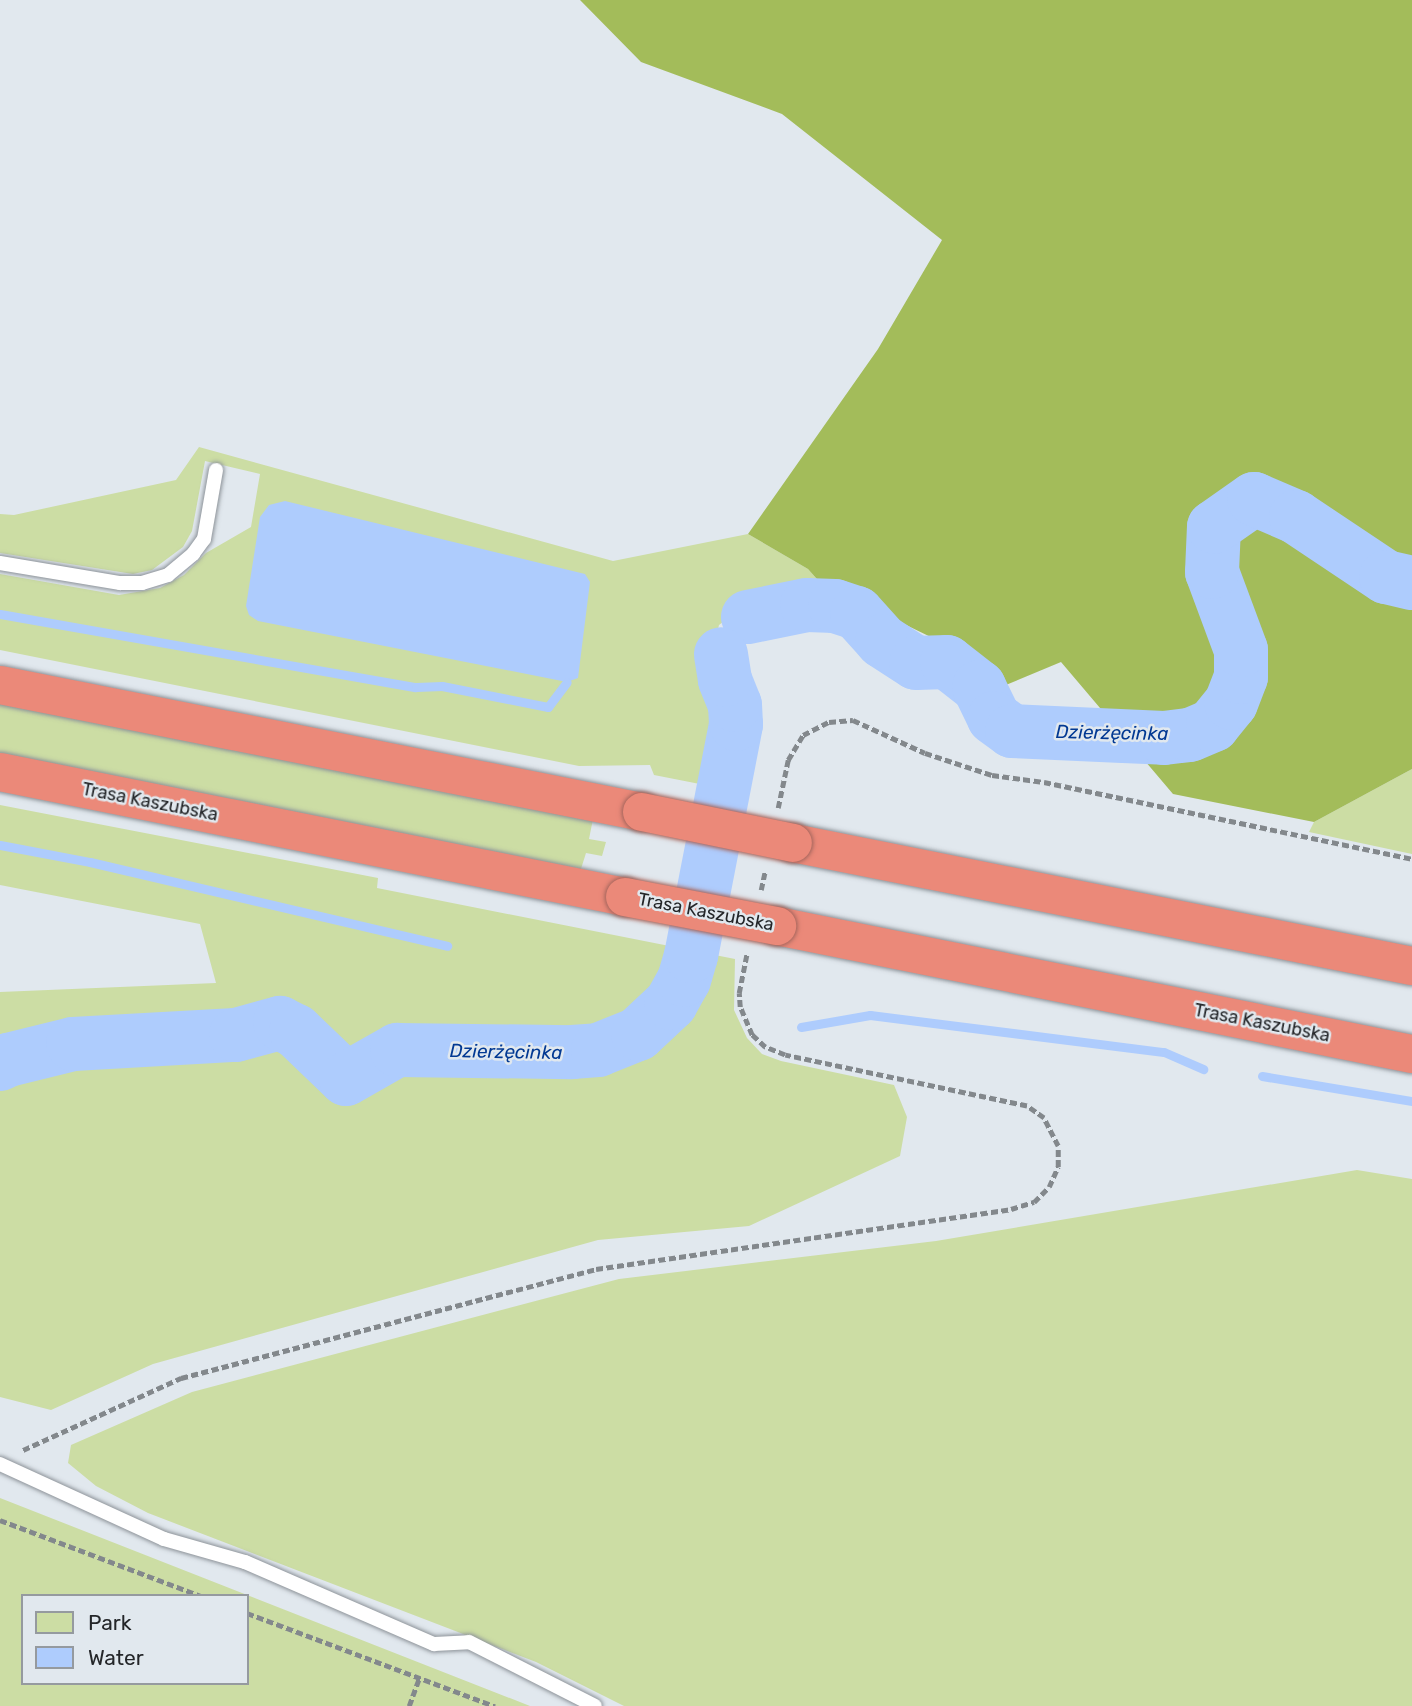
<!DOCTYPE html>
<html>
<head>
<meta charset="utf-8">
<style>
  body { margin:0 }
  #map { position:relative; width:1412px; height:1706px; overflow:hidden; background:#e1e8ee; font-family:Rubik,sans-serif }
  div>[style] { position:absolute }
  .green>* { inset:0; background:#ccdda4 }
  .forest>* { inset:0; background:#a3bc5a }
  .water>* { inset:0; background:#aeccfd }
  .stream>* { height:9px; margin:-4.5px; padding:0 4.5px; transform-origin:4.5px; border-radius:4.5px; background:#aeccfd }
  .river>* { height:54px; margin:-27px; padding:0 27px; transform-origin:27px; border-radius:27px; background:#aeccfd }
  .path>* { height:4.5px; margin-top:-2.25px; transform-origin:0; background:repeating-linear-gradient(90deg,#83888c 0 7px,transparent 0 10.5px) }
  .roads { filter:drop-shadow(0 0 2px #8d9399) drop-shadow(0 0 2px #8d9399) }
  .lane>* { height:14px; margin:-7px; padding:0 7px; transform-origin:7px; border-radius:7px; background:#fff }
  .highway>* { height:38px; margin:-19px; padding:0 19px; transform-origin:19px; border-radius:19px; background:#eb8979 }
  .bridges { filter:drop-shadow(0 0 2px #a5665d) drop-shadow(0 0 2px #a5665d) }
  .highway-bridge>* { height:38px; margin:-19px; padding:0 19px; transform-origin:19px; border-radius:19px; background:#eb8979 }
  span { translate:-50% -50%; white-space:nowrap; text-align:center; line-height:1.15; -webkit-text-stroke:5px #e1e8ee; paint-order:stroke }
  .street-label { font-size:18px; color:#242629 }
  .water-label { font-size:19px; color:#023993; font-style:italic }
  .legend { position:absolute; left:21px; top:1594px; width:228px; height:91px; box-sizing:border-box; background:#e1e8ee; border:2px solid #959a9f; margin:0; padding:9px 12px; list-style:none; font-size:21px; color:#242629 }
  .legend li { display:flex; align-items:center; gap:14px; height:35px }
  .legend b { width:35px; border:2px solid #959a9f }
</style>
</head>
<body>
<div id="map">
  <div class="green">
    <div style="clip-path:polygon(199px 447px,613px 561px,748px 534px,808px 569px,833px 597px,810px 595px,746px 604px,719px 625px,709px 667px,723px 707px,710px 786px,654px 775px,650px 765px,579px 766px,0 650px,0 574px,119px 595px,160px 588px,184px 575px,206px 553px,251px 527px,260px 474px,205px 461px,192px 531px,183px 547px,152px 570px,133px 574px,0 553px,0 514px,14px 515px,176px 480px)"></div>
    <div style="clip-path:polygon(0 700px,593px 819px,589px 839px,606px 842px,602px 856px,586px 853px,580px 872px,0 756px)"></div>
    <div style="clip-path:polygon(1412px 769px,1412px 854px,1309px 832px,1314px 822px)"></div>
    <div style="clip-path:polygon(0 805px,378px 878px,377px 888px,735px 959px,734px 1010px,747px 1038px,762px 1054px,781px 1061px,894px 1085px,907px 1117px,900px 1156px,749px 1226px,598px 1240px,153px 1364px,51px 1410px,0 1397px,0 992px,216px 983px,200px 924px,0 885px)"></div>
    <div style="clip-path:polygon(1357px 1170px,1412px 1179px,1412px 1706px,624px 1706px,536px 1662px,148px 1513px,96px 1486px,68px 1463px,71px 1445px,192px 1392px,619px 1279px,936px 1241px)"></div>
    <div style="clip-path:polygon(evenodd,0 1498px,530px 1706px,0 1706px,0 1498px,23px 1596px,247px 1596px,247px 1683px,23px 1683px,23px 1596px)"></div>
  </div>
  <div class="forest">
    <div style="clip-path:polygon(580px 0,1412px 0,1412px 769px,1314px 822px,1173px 794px,1061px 662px,1001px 687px,941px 642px,869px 607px,833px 597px,808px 569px,748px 534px,878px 349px,942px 240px,782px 114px,641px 62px)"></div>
  </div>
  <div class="water">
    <div style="clip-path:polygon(285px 501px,585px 574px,590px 582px,578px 678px,567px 682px,258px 621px,249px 615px,246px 606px,260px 517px,269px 505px)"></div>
  </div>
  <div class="stream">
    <div style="left:0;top:614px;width:422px;rotate:10deg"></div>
    <div style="left:416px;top:687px;width:26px;rotate:-2deg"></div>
    <div style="left:442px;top:686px;width:108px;rotate:11.2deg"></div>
    <div style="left:548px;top:707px;width:31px;rotate:-53deg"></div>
    <div style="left:0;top:845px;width:92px;rotate:10.7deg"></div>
    <div style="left:90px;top:862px;width:367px;rotate:13.2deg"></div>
    <div style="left:801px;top:1027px;width:70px;rotate:-9.9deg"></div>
    <div style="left:870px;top:1015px;width:296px;rotate:7.2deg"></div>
    <div style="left:1164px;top:1052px;width:43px;rotate:23.6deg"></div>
    <div style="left:1262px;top:1076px;width:152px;rotate:9.5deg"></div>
  </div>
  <div class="river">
    <div style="left:748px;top:617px;width:60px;rotate:-11.5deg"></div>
    <div style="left:807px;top:605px;width:28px;rotate:2deg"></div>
    <div style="left:835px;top:606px;width:23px;rotate:18deg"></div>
    <div style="left:857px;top:613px;width:38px;rotate:48deg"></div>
    <div style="left:882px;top:641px;width:40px;rotate:32.9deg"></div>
    <div style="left:916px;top:663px;width:31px;rotate:-2deg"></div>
    <div style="left:947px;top:662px;width:41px;rotate:38deg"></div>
    <div style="left:979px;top:687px;width:34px;rotate:64deg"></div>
    <div style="left:994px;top:718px;width:22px;rotate:36deg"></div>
    <div style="left:1012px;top:731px;width:152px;rotate:2.6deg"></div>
    <div style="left:1164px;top:738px;width:26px;rotate:-7deg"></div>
    <div style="left:1190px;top:735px;width:25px;rotate:-23deg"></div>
    <div style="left:1213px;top:725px;width:28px;rotate:-51deg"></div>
    <div style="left:1231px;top:703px;width:28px;rotate:-69deg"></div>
    <div style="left:1241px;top:677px;width:27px;rotate:-90deg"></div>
    <div style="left:1241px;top:650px;width:83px;rotate:-110.4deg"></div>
    <div style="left:1212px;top:572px;width:45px;rotate:-87.5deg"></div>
    <div style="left:1214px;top:527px;width:49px;rotate:-35deg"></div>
    <div style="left:1254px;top:499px;width:46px;rotate:23.2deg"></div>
    <div style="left:1296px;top:517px;width:108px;rotate:33.7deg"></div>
    <div style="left:1386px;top:577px;width:27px;rotate:13deg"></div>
    <div style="left:0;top:1064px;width:9px;rotate:-27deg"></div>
    <div style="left:8px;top:1060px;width:67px;rotate:-13.8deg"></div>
    <div style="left:73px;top:1044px;width:163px;rotate:-3.2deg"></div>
    <div style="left:236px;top:1035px;width:46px;rotate:-15.3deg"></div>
    <div style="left:280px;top:1023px;width:18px;rotate:27deg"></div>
    <div style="left:296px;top:1031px;width:69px;rotate:43.8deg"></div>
    <div style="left:346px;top:1079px;width:59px;rotate:-29.6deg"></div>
    <div style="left:397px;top:1050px;width:175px;rotate:0.7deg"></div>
    <div style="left:572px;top:1052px;width:26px;rotate:-4deg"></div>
    <div style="left:598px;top:1050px;width:43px;rotate:-21.8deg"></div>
    <div style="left:638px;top:1034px;width:45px;rotate:-43.2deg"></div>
    <div style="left:671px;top:1003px;width:26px;rotate:-61deg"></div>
    <div style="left:684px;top:980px;width:25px;rotate:-74deg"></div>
    <div style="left:691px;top:956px;width:236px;rotate:-79deg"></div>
    <div style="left:736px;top:724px;width:19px;rotate:-93deg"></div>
    <div style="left:735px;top:705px;width:27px;rotate:-112deg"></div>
    <div style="left:725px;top:680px;width:26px;rotate:-99deg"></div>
  </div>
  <div class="path">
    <div style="left:778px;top:808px;width:49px;rotate:-78.2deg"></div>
    <div style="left:788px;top:760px;width:29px;rotate:-59deg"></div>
    <div style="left:803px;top:735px;width:29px;rotate:-27deg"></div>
    <div style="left:829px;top:722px;width:24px;rotate:-5deg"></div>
    <div style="left:853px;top:720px;width:79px;rotate:24.6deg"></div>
    <div style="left:925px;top:753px;width:71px;rotate:18.2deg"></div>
    <div style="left:992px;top:775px;width:52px;rotate:7.7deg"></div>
    <div style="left:1044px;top:782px;width:376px;rotate:11.8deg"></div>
    <div style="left:761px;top:890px;width:19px;rotate:-78deg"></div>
    <div style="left:23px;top:1450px;width:174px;rotate:-24.5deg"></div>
    <div style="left:181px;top:1378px;width:429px;rotate:-14.7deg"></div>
    <div style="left:596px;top:1269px;width:419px;rotate:-8.2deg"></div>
    <div style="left:1011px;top:1209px;width:24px;rotate:-17deg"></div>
    <div style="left:1034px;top:1202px;width:21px;rotate:-45deg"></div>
    <div style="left:1049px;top:1187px;width:22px;rotate:-66deg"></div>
    <div style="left:1058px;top:1167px;width:21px;rotate:-90deg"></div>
    <div style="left:1058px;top:1146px;width:31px;rotate:-117deg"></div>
    <div style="left:1044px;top:1118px;width:21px;rotate:-145deg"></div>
    <div style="left:1027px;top:1106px;width:247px;rotate:-168.1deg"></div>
    <div style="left:785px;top:1055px;width:22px;rotate:-158deg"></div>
    <div style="left:765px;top:1047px;width:18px;rotate:-137deg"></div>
    <div style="left:752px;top:1035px;width:30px;rotate:-113deg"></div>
    <div style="left:740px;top:1007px;width:14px;rotate:-94deg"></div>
    <div style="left:739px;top:993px;width:41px;rotate:-78.7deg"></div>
    <div style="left:0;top:1520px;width:215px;rotate:20.7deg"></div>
    <div style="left:247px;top:1613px;width:265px;rotate:20.6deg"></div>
    <div style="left:409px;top:1706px;width:30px;rotate:-70deg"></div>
  </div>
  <div class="roads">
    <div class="lane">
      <div style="left:0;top:563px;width:122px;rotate:9.5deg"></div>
      <div style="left:120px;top:583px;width:22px"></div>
      <div style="left:142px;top:583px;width:27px;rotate:-17deg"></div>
      <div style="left:168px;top:575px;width:33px;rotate:-40deg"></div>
      <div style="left:193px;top:554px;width:19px;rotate:-54deg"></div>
      <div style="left:204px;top:539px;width:70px;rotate:-80.1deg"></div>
      <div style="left:0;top:1464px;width:180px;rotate:24.6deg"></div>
      <div style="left:164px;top:1539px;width:84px;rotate:15.9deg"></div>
      <div style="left:245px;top:1562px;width:206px;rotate:23.5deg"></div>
      <div style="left:434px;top:1644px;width:35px;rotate:-3deg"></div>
      <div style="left:469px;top:1642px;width:141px;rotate:26.9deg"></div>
    </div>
    <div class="highway">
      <div style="left:0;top:685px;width:654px;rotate:11.19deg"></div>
      <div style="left:0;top:772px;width:637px;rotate:11.31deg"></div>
      <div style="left:793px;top:843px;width:631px;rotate:11.24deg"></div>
      <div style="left:777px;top:926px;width:648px;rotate:11.4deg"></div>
    </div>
  </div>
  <div class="bridges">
    <div class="highway-bridge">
      <div style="left:642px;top:812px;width:154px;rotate:11.6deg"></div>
      <div style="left:625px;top:897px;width:155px;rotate:10.8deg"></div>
    </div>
  </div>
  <div class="street-label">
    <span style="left:150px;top:802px;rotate:11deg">Trasa Kaszubska</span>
    <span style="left:706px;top:912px;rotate:11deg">Trasa Kaszubska</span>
    <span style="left:1262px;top:1023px;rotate:11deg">Trasa Kaszubska</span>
  </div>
  <div class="water-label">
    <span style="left:1112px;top:733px;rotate:1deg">Dzierżęcinka</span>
    <span style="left:506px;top:1052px;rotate:1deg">Dzierżęcinka</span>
  </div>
  <ul class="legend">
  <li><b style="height:19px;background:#ccdda4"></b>Park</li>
  <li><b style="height:19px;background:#aeccfd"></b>Water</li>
  </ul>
</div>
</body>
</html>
